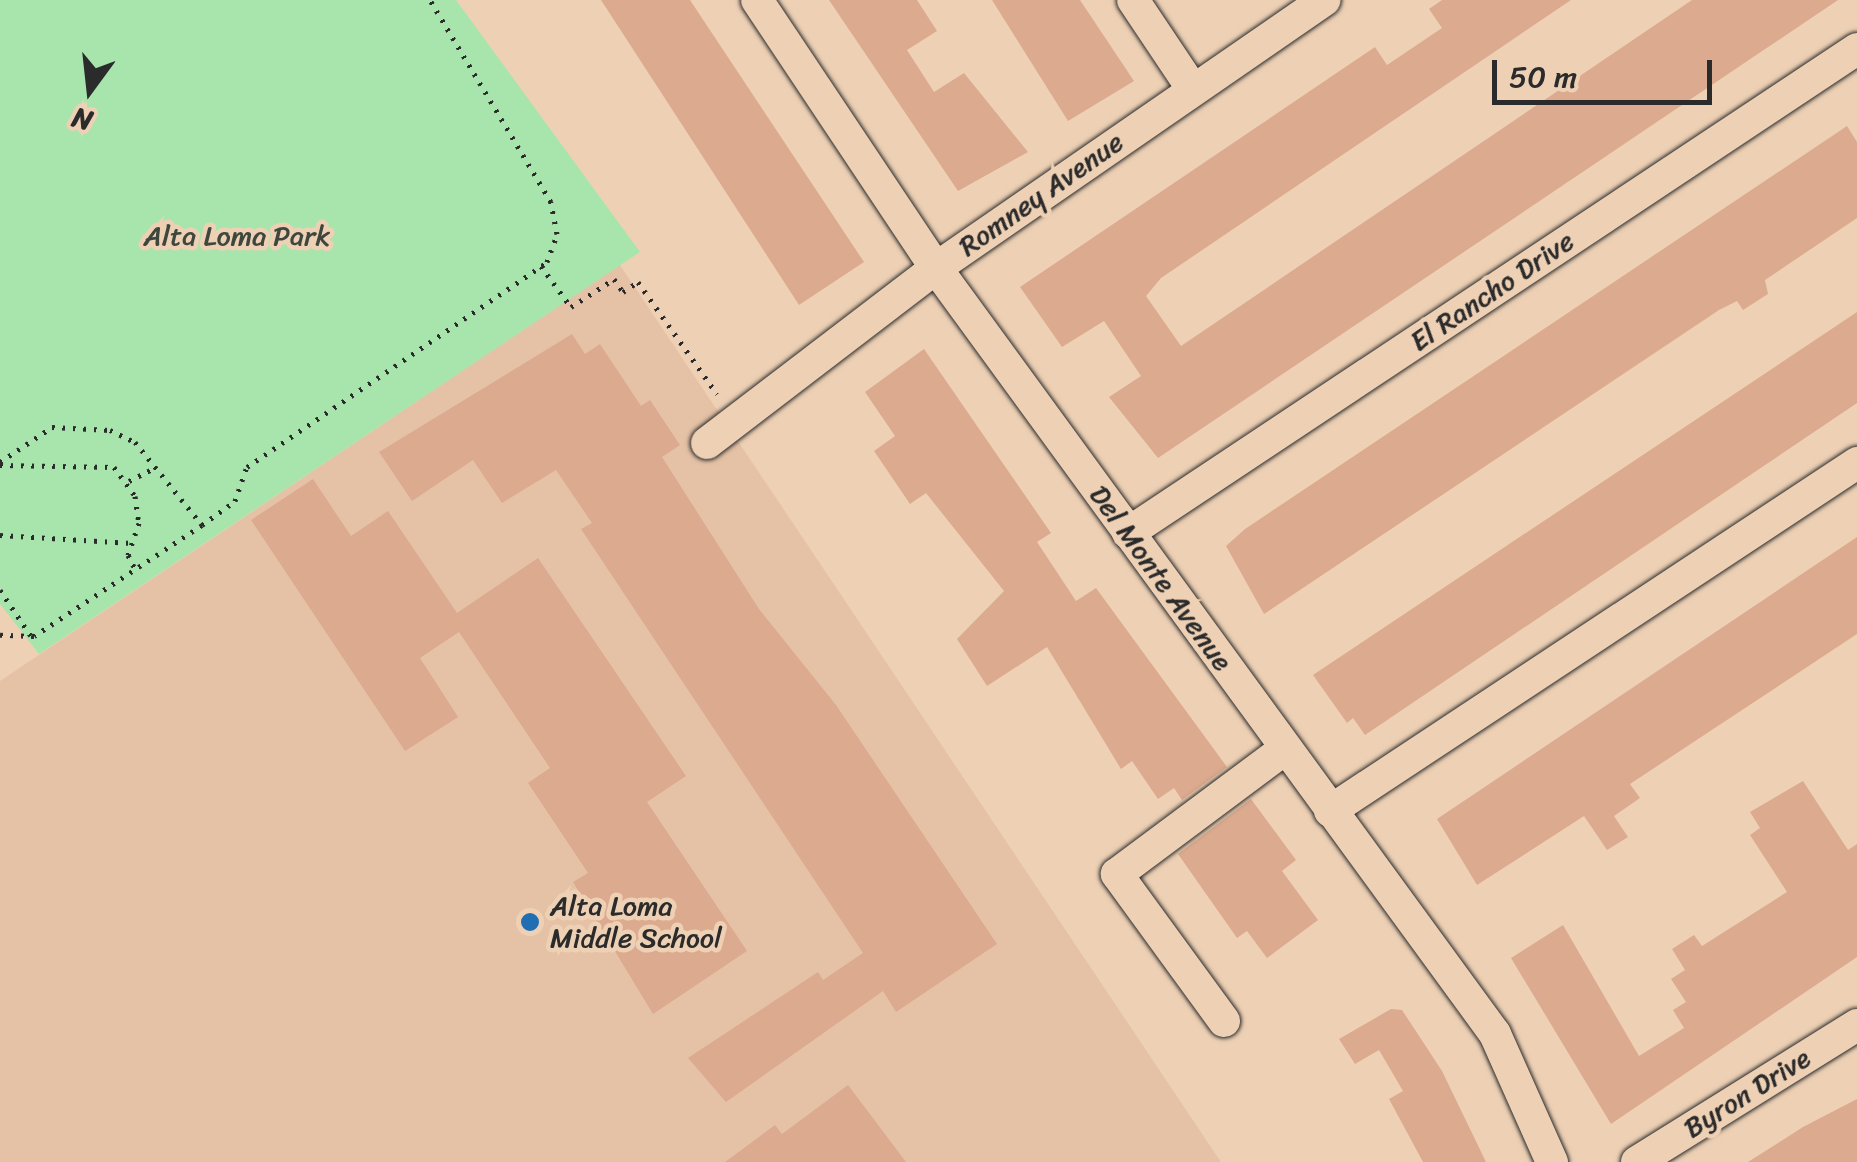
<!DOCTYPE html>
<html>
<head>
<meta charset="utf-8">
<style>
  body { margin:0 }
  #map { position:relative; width:1857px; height:1162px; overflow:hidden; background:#eed1b5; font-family:Sriracha,sans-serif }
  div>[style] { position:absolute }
  .built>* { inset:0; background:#e5c2a6 }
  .green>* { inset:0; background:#a7e5ad }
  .building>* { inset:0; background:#dcaa8e }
  .path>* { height:5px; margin-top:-2.5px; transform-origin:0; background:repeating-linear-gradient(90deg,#2b2b2b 0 2.5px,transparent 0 10.5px) }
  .roads { filter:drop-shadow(0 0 2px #2b2b2b) drop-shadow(0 0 2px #2b2b2b) }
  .minor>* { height:32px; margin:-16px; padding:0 16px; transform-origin:16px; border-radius:16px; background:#eed1b5 }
  .dots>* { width:28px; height:28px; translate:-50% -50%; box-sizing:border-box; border:5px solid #eed1b5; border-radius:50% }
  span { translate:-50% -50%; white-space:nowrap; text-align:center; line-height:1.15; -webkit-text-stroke:9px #eed1b5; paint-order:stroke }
  .street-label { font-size:28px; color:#2b2b2b }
  .park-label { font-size:28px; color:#3e473e }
  .poi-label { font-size:28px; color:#2b2b2b }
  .left { translate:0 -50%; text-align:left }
  .north { position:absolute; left:40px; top:40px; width:100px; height:100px; -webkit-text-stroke:8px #eed1b5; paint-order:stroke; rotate:195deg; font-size:28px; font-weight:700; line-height:40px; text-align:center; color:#2b2b2b }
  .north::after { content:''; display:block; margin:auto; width:35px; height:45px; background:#2b2b2b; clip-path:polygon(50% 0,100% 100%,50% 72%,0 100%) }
  .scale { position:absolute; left:1492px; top:60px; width:220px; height:45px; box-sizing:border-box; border:5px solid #2b2b2b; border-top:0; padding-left:12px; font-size:30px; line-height:35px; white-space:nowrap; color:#2b2b2b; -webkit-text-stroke:8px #eed1b5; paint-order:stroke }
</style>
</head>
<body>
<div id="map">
  <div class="built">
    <div style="clip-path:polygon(620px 265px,1221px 1162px,0 1162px,0 681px)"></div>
  </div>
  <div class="green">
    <div style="clip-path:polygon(0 0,456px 0,640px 252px,39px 654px,0 604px)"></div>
  </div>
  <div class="building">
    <div style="clip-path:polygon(601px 0,690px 0,864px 262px,799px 305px)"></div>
    <div style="clip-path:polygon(829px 0,917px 0,937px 31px,907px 50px,934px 92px,964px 73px,1028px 152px,958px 191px)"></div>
    <div style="clip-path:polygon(992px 0,1080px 0,1134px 81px,1068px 121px)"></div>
    <div style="clip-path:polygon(1442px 0,1571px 0,1161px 278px,1146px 296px,1181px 346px,1692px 0,1838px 0,1158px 458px,1109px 397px,1141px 376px,1104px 321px,1062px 347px,1020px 287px,1375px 47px,1387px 65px,1442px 28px,1429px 9px)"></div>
    <div style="clip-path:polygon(1847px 126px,1857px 142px,1857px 218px,1765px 280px,1768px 294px,1743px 310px,1737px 301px,1719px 310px,1264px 614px,1226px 546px,1245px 529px)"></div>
    <div style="clip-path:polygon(1857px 312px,1857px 403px,1365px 735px,1353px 718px,1347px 723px,1313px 675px)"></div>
    <div style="clip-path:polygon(572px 334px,585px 354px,600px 344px,641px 406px,650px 400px,680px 445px,662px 457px,759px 609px,836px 705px,997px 944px,896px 1012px,883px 991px,726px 1102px,688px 1058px,818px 972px,823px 980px,863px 953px,581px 529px,592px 523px,556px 470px,502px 503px,473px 460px,412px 501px,379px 452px)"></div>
    <div style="clip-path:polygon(924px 349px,1051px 533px,1037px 542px,1076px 601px,1096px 588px,1227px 767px,1182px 800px,1174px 788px,1158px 799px,1132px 761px,1121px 769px,1047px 647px,987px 686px,957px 639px,1004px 591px,926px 493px,910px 504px,874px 451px,895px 436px,865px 392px)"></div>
    <div style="clip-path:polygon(313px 479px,351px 536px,388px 511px,457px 613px,538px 558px,686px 776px,647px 802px,747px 951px,653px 1014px,573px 882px,588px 873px,528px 783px,550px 768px,459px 632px,420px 658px,458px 717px,405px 751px,251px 520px)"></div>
    <div style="clip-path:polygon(1857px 537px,1857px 634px,1630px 784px,1640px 798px,1614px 816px,1628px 837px,1607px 850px,1584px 816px,1477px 885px,1437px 819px)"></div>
    <div style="clip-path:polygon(1803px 781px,1848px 850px,1857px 844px,1857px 957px,1611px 1124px,1511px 958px,1563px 925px,1639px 1056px,1684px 1028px,1673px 1010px,1686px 1002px,1671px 979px,1685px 970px,1672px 949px,1694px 935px,1702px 946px,1787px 892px,1750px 835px,1760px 828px,1750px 812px)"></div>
    <div style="clip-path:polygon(1251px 799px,1296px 860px,1282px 871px,1318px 920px,1267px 958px,1247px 931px,1237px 938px,1178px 854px)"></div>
    <div style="clip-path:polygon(1391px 1009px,1402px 1010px,1442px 1071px,1486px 1162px,1423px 1162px,1389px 1099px,1403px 1091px,1379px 1050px,1355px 1064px,1339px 1039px)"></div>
    <div style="clip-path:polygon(848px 1085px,906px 1162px,725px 1162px,775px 1125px,782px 1134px)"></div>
    <div style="clip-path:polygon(1857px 1099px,1857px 1162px,1748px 1162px,1803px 1127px)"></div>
  </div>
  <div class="path">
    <div style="left:541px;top:266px;width:51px;rotate:53.8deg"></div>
    <div style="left:571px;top:307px;width:51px;rotate:-33.1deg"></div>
    <div style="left:614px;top:279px;width:16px;rotate:55deg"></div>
    <div style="left:623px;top:292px;width:18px;rotate:-34deg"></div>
    <div style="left:638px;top:282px;width:137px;rotate:54.8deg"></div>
    <div style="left:0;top:462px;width:63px;rotate:-33.9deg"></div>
    <div style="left:52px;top:427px;width:58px;rotate:3deg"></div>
    <div style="left:110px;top:430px;width:28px;rotate:26deg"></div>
    <div style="left:135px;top:442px;width:107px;rotate:51.1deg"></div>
    <div style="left:202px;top:525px;width:201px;rotate:146.5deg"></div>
    <div style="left:34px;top:636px;width:34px;rotate:-178deg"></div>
    <div style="left:0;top:465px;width:114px;rotate:1deg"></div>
    <div style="left:114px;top:467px;width:36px;rotate:54deg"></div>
    <div style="left:135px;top:496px;width:27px;rotate:82deg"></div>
    <div style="left:139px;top:523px;width:34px;rotate:109deg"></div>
    <div style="left:128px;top:555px;width:16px;rotate:63deg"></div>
    <div style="left:129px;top:481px;width:29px;rotate:-27deg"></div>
    <div style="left:202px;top:525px;width:41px;rotate:-36deg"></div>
    <div style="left:235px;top:501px;width:36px;rotate:-71deg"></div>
    <div style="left:247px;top:467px;width:363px;rotate:-34.3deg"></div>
    <div style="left:547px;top:262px;width:30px;rotate:-70deg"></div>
    <div style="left:557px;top:234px;width:33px;rotate:-101deg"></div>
    <div style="left:551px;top:202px;width:235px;rotate:-120.9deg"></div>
    <div style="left:0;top:535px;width:132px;rotate:3.5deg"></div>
    <div style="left:0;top:590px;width:55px;rotate:56deg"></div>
  </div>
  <div class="roads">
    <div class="minor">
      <div style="left:757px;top:0;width:322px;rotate:56.3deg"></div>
      <div style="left:936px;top:268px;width:948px;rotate:53.88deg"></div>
      <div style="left:1495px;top:1034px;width:140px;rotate:66deg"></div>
      <div style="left:1133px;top:0;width:106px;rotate:56.2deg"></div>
      <div style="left:707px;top:443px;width:288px;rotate:-37.4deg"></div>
      <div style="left:936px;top:268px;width:472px;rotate:-34.6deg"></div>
      <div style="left:1128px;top:533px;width:875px;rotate:-33.58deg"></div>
      <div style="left:1330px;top:811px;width:632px;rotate:-33.44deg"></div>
      <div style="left:1224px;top:1021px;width:182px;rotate:-126.1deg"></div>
      <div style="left:1117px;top:874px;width:209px;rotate:-36.7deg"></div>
      <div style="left:1637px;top:1162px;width:259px;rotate:-31.9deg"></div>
    </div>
  </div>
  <div class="dots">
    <div style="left:530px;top:922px;background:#1f6fb2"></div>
  </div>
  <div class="street-label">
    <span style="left:1041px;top:194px;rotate:-35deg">Romney Avenue</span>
    <span style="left:1492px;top:291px;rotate:-34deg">El Rancho Drive</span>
    <span style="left:1161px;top:578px;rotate:54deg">Del Monte Avenue</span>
    <span style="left:1747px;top:1093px;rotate:-32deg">Byron Drive</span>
  </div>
  <div class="park-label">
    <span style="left:237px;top:236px">Alta Loma Park</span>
  </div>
  <div class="poi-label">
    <span class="left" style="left:550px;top:922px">Alta Loma<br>Middle School</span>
  </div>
  <div class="north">N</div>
  <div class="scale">50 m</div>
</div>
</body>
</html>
